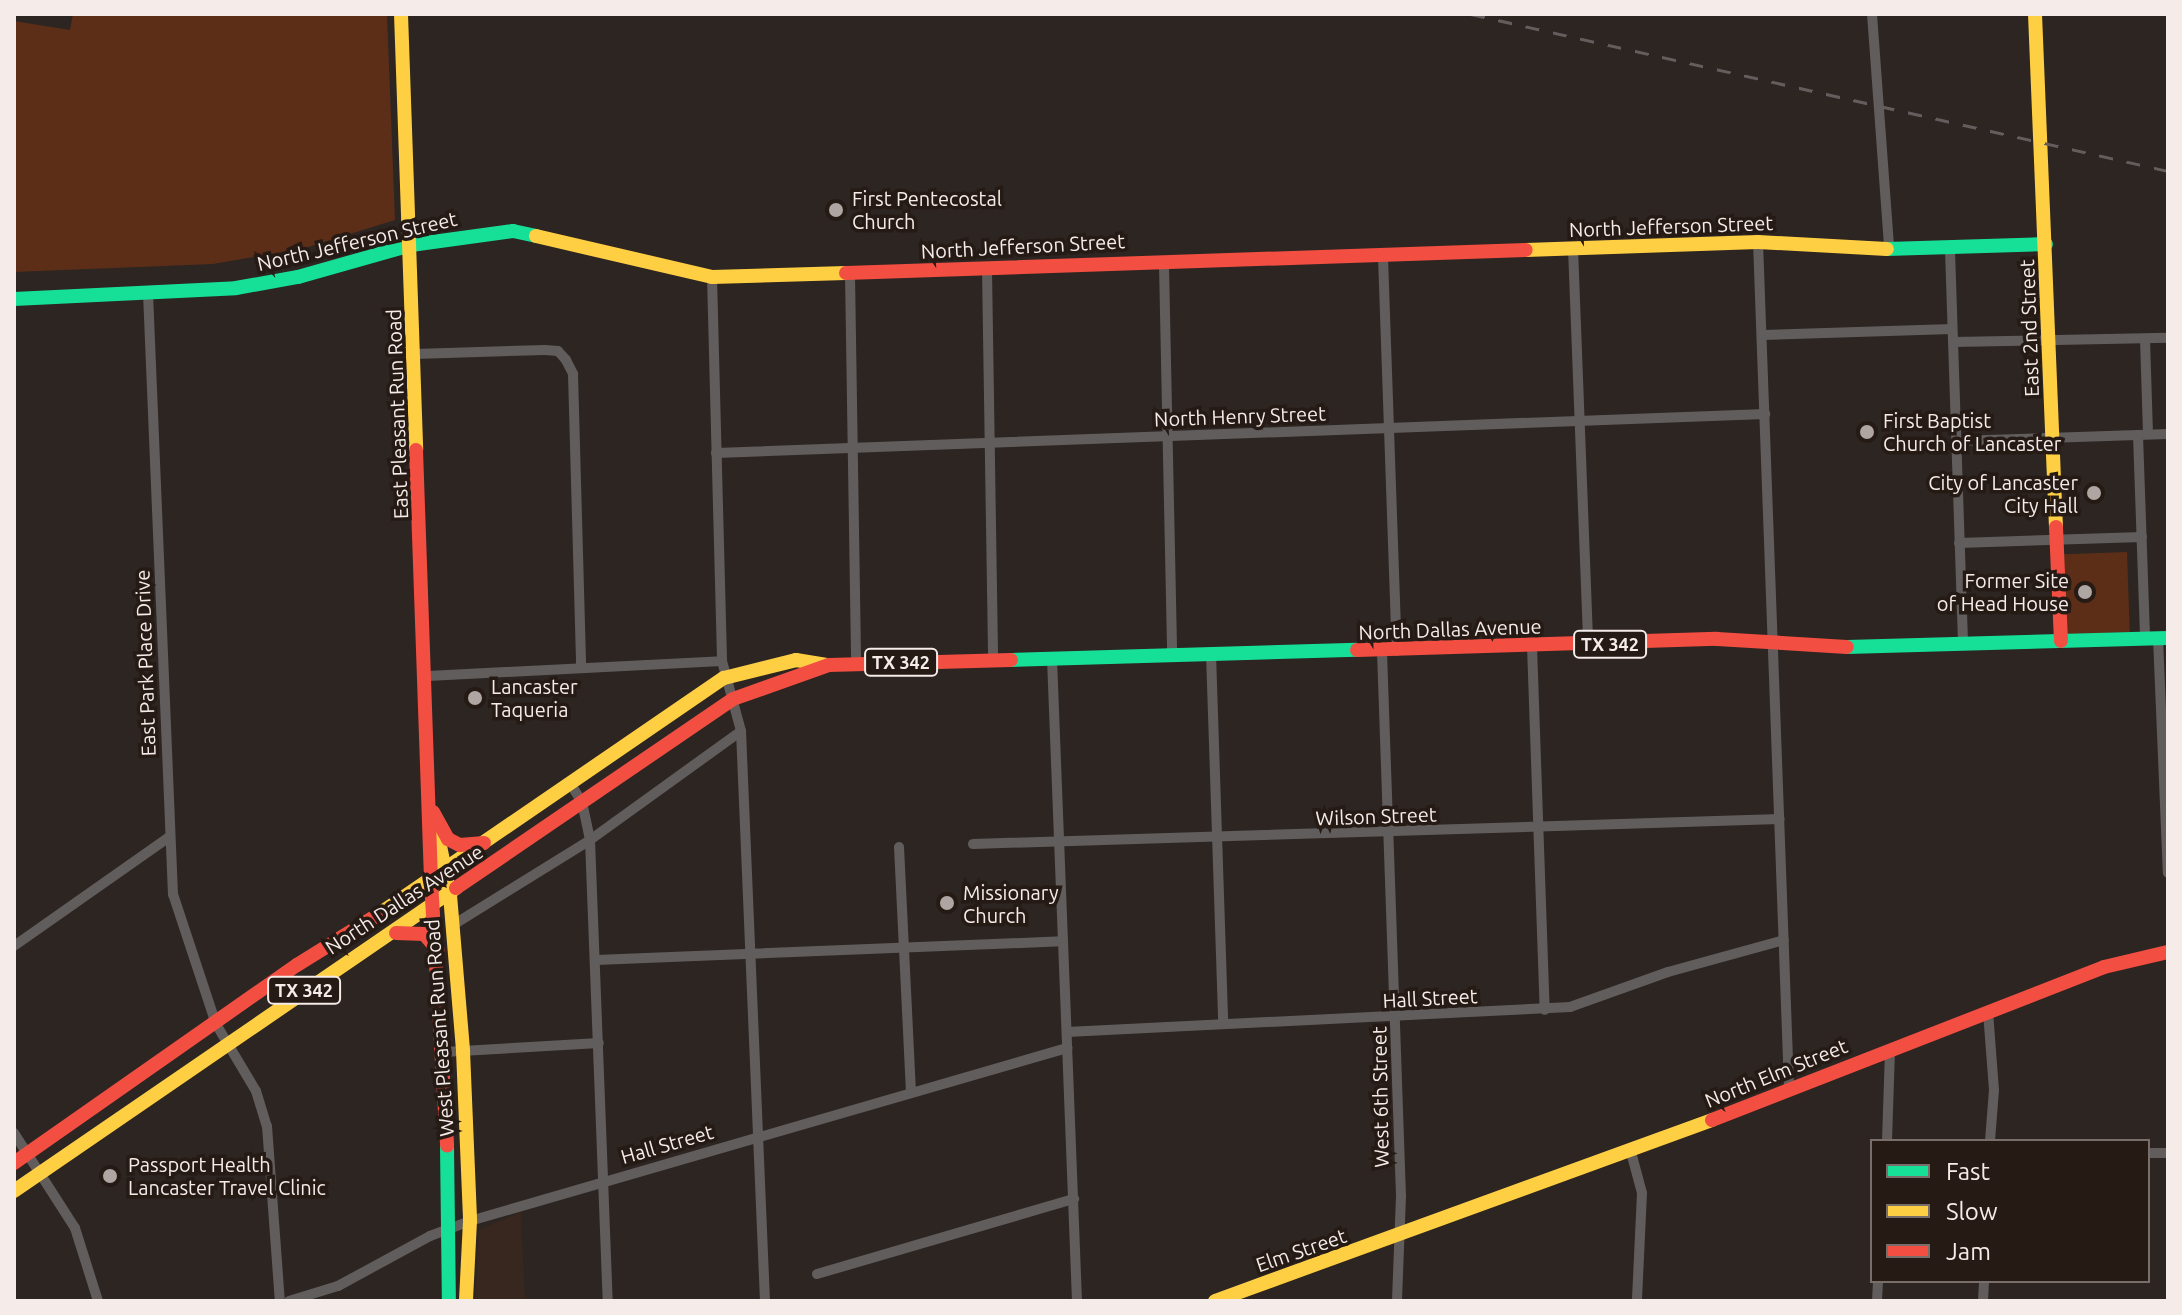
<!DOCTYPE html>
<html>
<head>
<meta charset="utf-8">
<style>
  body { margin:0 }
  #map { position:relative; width:2182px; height:1315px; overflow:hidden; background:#2c2522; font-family:Ubuntu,sans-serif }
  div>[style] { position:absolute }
  .built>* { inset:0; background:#38271f }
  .green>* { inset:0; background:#5c2e17; transform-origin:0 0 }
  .street>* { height:10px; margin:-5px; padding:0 5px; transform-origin:5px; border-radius:5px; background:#615d5c }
  .fast>* { height:14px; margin:-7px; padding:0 7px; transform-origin:7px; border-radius:7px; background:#16e098 }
  .slow>* { height:14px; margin:-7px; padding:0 7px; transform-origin:7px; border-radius:7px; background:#ffcf43 }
  .jam>* { height:14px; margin:-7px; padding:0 7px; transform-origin:7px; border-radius:7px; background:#f24e42 }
  .rail>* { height:3px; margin-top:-1.5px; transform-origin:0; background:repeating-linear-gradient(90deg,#635e5d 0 14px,transparent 0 28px) }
  .dots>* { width:22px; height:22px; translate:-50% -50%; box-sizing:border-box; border:4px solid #261a15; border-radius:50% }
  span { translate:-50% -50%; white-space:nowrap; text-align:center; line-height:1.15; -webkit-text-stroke:7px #261a15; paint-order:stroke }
  .shield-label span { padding:2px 6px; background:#261a15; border:2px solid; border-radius:6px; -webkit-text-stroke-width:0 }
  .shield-label { font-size:18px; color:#f5ece9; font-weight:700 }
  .poi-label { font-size:20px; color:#f5ece9 }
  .left { translate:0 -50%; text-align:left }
  .right { translate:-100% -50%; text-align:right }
  .street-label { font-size:20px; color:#f5ece9 }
  .frame { position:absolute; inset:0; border:16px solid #f5ece9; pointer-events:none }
  .legend { position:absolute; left:1870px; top:1139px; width:280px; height:144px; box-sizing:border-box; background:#261a15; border:2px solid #796e6a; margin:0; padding:10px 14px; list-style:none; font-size:24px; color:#f5ece9 }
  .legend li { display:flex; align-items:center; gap:16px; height:40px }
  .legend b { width:40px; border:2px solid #796e6a }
</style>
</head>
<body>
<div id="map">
  <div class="built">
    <div style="clip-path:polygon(521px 1212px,525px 1301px,475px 1301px,479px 1230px)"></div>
  </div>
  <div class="green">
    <div style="clip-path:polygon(73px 14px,387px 14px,395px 220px,305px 248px,213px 264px,14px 272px,14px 21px,70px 30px)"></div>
    <div style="left:2127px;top:552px;width:80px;height:63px;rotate:88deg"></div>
  </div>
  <div class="street">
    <div style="left:1872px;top:14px;width:234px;rotate:85.8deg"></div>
    <div style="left:1758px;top:242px;width:848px;rotate:87.9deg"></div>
    <div style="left:1573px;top:248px;width:397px;rotate:87.8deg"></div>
    <div style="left:1950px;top:250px;width:394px;rotate:88.1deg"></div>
    <div style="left:1383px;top:257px;width:394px;rotate:88deg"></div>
    <div style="left:1164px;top:265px;width:390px;rotate:88.8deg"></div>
    <div style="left:987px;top:270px;width:389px;rotate:89.1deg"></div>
    <div style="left:850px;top:274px;width:388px;rotate:89.1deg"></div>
    <div style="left:712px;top:277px;width:384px;rotate:88.5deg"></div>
    <div style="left:722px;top:661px;width:73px;rotate:74.8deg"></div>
    <div style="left:741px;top:731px;width:571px;rotate:87.59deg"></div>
    <div style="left:148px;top:293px;width:602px;rotate:87.62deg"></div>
    <div style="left:173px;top:894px;width:137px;rotate:71.7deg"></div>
    <div style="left:216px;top:1024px;width:78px;rotate:59.2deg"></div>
    <div style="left:256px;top:1091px;width:37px;rotate:73deg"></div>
    <div style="left:267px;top:1126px;width:175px;rotate:85.8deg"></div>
    <div style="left:1762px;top:335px;width:190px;rotate:-1.8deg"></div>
    <div style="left:2145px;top:339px;width:95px;rotate:88.2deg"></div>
    <div style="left:1953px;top:342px;width:215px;rotate:-1.1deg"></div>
    <div style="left:415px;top:354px;width:130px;rotate:-1.8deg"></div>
    <div style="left:545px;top:350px;width:13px;rotate:4deg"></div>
    <div style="left:558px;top:351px;width:12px;rotate:48deg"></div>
    <div style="left:566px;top:360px;width:16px;rotate:63deg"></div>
    <div style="left:573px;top:374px;width:294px;rotate:88.4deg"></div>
    <div style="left:2138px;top:435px;width:204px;rotate:88deg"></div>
    <div style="left:1956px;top:441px;width:212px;rotate:-1.9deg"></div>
    <div style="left:716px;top:453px;width:1050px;rotate:-2.13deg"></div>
    <div style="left:1959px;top:543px;width:183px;rotate:-1.9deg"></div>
    <div style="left:2158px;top:638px;width:235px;rotate:87.6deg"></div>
    <div style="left:1532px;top:646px;width:364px;rotate:88deg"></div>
    <div style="left:1382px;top:652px;width:544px;rotate:88deg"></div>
    <div style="left:1401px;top:1196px;width:105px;rotate:92.2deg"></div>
    <div style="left:1211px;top:654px;width:370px;rotate:88.1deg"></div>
    <div style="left:1052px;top:659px;width:642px;rotate:87.77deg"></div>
    <div style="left:428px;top:676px;width:294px;rotate:-2.9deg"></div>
    <div style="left:570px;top:783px;width:22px;rotate:58deg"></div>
    <div style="left:582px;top:802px;width:39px;rotate:78deg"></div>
    <div style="left:590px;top:840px;width:461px;rotate:87.8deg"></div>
    <div style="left:973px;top:844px;width:807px;rotate:-1.77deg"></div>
    <div style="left:899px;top:847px;width:245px;rotate:87.2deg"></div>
    <div style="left:453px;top:925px;width:161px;rotate:-31.8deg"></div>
    <div style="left:590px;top:840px;width:186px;rotate:-35.8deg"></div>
    <div style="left:14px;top:946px;width:189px;rotate:-35.1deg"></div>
    <div style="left:596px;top:960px;width:466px;rotate:-2.3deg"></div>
    <div style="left:1988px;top:1012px;width:78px;rotate:85.6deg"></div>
    <div style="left:1994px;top:1090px;width:51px;rotate:94.5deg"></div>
    <div style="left:1067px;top:1032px;width:504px;rotate:-2.85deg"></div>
    <div style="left:1570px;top:1007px;width:104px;rotate:-19.7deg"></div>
    <div style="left:1668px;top:972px;width:120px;rotate:-15.4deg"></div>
    <div style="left:444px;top:1052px;width:155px;rotate:-3.3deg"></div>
    <div style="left:14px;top:1133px;width:113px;rotate:57.3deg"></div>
    <div style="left:75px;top:1228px;width:77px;rotate:72.5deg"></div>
    <div style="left:1887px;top:1141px;width:92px;rotate:-88.1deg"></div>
    <div style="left:1631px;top:1152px;width:42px;rotate:75deg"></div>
    <div style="left:1642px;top:1193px;width:108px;rotate:92.7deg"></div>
    <div style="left:2148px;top:1153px;width:20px"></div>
    <div style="left:817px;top:1274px;width:268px;rotate:-16.3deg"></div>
    <div style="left:289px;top:1301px;width:51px;rotate:-17deg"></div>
    <div style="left:338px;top:1286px;width:105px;rotate:-28.5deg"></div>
    <div style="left:430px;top:1236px;width:43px;rotate:-20.6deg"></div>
    <div style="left:470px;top:1221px;width:622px;rotate:-16.16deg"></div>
    <div style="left:1877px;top:1301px;width:20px;rotate:-87deg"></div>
    <div style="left:1983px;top:1301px;width:20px;rotate:-87deg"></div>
  </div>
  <div class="fast">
    <div style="left:1887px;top:249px;width:159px;rotate:-1.8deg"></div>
    <div style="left:14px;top:299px;width:222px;rotate:-2.8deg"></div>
    <div style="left:236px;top:288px;width:63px;rotate:-10.1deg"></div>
    <div style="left:298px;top:277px;width:117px;rotate:-15.8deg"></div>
    <div style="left:411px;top:245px;width:103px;rotate:-7.8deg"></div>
    <div style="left:513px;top:231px;width:24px;rotate:12deg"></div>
    <div style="left:1847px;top:647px;width:321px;rotate:-1.6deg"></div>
    <div style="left:1011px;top:660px;width:346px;rotate:-1.7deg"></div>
    <div style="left:447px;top:1146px;width:155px;rotate:89.3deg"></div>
  </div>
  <div class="slow">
    <div style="left:401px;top:14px;width:436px;rotate:88deg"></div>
    <div style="left:2035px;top:14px;width:513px;rotate:87.66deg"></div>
    <div style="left:536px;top:236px;width:181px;rotate:13.1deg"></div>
    <div style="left:712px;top:277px;width:134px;rotate:-1.7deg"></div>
    <div style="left:1526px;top:250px;width:232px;rotate:-2deg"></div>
    <div style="left:1758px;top:242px;width:129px;rotate:3.1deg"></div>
    <div style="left:438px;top:836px;width:60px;rotate:78.5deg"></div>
    <div style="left:450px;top:895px;width:157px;rotate:85.2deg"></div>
    <div style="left:463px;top:1051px;width:170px;rotate:87.6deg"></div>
    <div style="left:470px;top:1221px;width:80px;rotate:92.9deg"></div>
    <div style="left:379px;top:914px;width:418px;rotate:-34.4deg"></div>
    <div style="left:724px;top:678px;width:74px;rotate:-14deg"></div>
    <div style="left:796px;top:660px;width:31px;rotate:9deg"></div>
    <div style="left:14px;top:1191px;width:536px;rotate:-34.43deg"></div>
    <div style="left:1215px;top:1301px;width:529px;rotate:-20.01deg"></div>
  </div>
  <div class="jam">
    <div style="left:846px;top:273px;width:680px;rotate:-1.94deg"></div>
    <div style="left:416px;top:450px;width:432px;rotate:88deg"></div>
    <div style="left:431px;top:882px;width:264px;rotate:86.5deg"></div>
    <div style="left:2056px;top:527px;width:114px;rotate:87.5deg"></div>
    <div style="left:1357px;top:650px;width:360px;rotate:-1.8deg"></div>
    <div style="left:1717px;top:639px;width:130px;rotate:3.5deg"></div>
    <div style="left:433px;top:812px;width:31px;rotate:61deg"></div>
    <div style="left:448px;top:839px;width:13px;rotate:27deg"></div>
    <div style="left:460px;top:845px;width:24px;rotate:-5deg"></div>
    <div style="left:456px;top:888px;width:335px;rotate:-34.3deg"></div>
    <div style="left:733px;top:699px;width:102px;rotate:-19.5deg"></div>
    <div style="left:829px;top:665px;width:182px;rotate:-1.6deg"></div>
    <div style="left:396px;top:933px;width:28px;rotate:2deg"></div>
    <div style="left:424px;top:934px;width:21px;rotate:49deg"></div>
    <div style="left:1712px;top:1120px;width:421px;rotate:-21.3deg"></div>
    <div style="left:2104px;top:967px;width:66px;rotate:-13.2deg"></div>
    <div style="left:14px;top:1163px;width:345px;rotate:-35deg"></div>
    <div style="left:297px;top:965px;width:97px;rotate:-31.9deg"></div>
  </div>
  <div class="rail">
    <div style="left:1471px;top:14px;width:714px;rotate:12.69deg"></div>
  </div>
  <div class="dots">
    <div style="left:836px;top:210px;background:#afa6a3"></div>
    <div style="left:1867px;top:432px;background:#afa6a3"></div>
    <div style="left:2094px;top:493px;background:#afa6a3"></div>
    <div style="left:2085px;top:592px;background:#afa6a3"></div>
    <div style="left:475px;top:698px;background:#afa6a3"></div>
    <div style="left:947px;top:903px;background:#afa6a3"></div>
    <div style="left:110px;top:1176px;background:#afa6a3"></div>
  </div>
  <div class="shield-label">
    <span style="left:1610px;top:644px">TX 342</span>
    <span style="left:901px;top:662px">TX 342</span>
    <span style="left:304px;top:990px">TX 342</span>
  </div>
  <div class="poi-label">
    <span class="left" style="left:852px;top:210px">First Pentecostal<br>Church</span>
    <span class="left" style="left:1883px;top:432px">First Baptist<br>Church of Lancaster</span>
    <span class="right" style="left:2078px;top:494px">City of Lancaster<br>City Hall</span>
    <span class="right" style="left:2069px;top:592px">Former Site<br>of Head House</span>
    <span class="left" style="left:491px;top:698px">Lancaster<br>Taqueria</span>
    <span class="left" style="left:963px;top:904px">Missionary<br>Church</span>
    <span class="left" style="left:128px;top:1176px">Passport Health<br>Lancaster Travel Clinic</span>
  </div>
  <div class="street-label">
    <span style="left:1671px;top:226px;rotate:-2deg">North Jefferson Street</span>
    <span style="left:357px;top:241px;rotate:-13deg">North Jefferson Street</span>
    <span style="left:1023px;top:246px;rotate:-3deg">North Jefferson Street</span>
    <span style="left:2029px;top:328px;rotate:-92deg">East 2nd Street</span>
    <span style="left:397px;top:414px;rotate:-92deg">East Pleasant Run Road</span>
    <span style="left:1240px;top:416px;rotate:-2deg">North Henry Street</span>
    <span style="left:1450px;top:629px;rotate:-2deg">North Dallas Avenue</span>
    <span style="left:145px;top:663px;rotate:-92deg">East Park Place Drive</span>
    <span style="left:1376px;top:816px;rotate:-2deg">Wilson Street</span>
    <span style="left:404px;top:899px;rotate:-33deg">North Dallas Avenue</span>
    <span style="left:1430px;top:998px;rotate:-3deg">Hall Street</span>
    <span style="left:439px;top:1028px;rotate:-94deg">West Pleasant Run Road</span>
    <span style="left:1776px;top:1073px;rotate:-22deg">North Elm Street</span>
    <span style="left:1380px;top:1097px;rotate:-91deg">West 6th Street</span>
    <span style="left:667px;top:1144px;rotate:-16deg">Hall Street</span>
    <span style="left:1301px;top:1250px;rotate:-19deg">Elm Street</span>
  </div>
  <div class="frame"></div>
  <ul class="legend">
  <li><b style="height:10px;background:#16e098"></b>Fast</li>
  <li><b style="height:10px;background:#ffcf43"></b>Slow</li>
  <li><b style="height:10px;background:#f24e42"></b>Jam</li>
  </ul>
</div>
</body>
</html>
